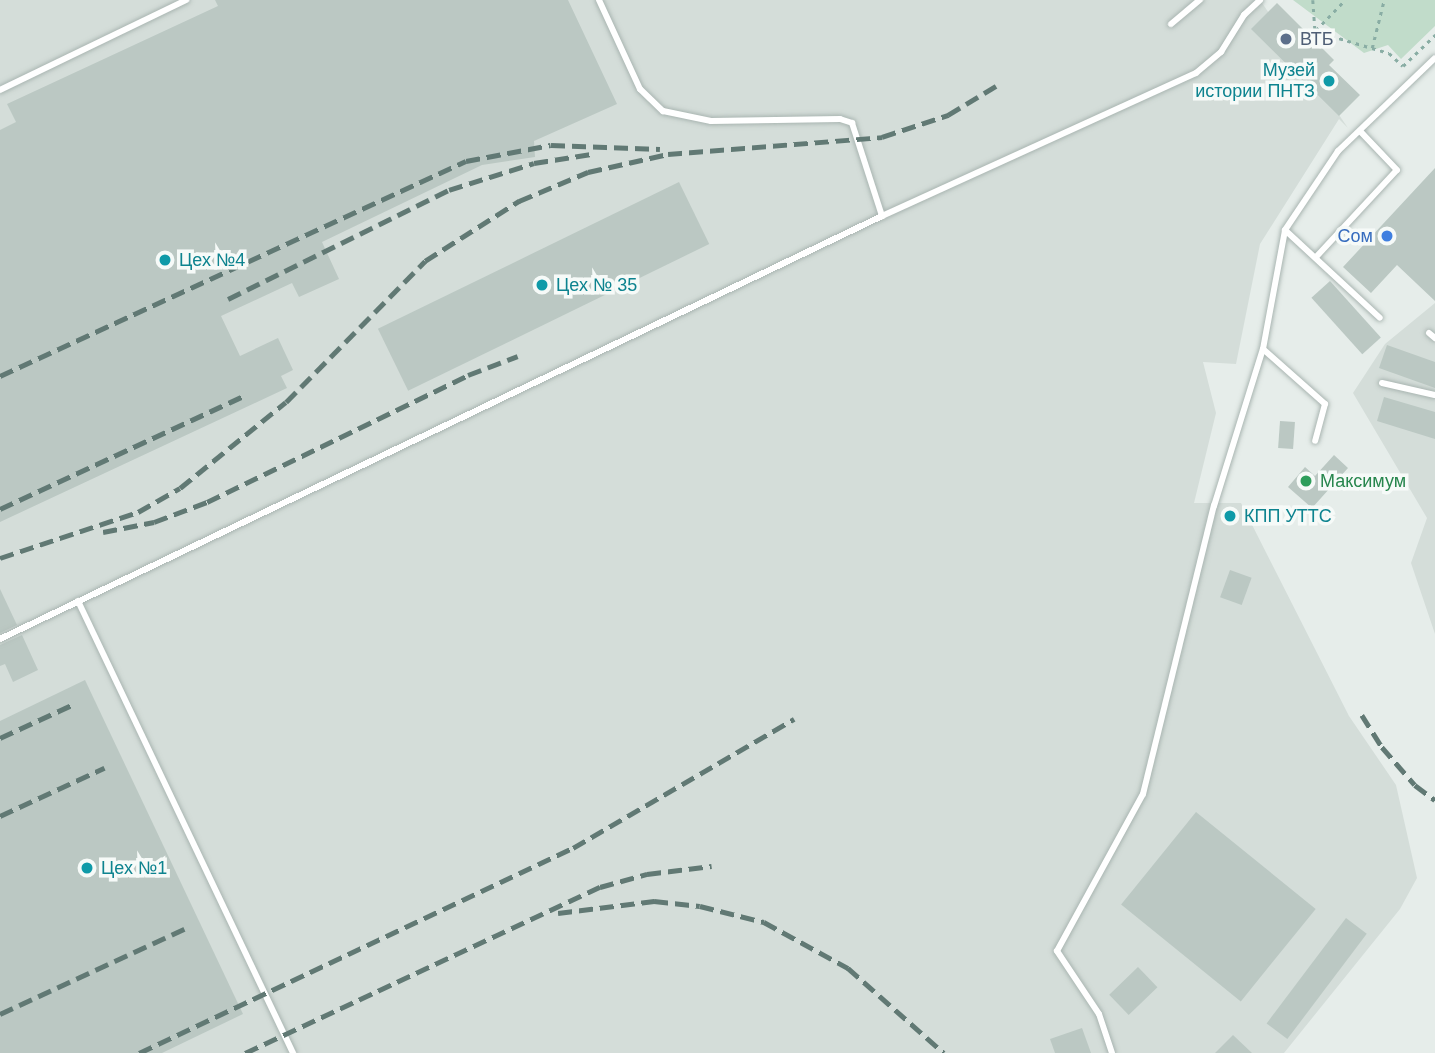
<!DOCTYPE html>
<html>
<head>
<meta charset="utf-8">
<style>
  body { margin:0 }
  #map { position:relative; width:1435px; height:1053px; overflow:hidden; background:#e6edea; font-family:Arial,sans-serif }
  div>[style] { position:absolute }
  .built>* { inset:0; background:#d4ddd9 }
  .green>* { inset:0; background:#c1dcca }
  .building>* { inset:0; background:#bbc8c3; transform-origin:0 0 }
  .path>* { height:2.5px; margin-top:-1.25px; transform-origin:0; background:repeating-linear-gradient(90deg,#89ada4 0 3.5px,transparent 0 8.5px) }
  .roads { filter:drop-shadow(0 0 2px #a9b5b1) drop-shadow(0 0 2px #a9b5b1) }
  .lane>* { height:6px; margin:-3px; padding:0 3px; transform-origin:3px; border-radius:3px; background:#fff }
  .rail>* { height:4.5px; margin-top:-2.25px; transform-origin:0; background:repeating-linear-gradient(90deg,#617974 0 14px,transparent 0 21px) }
  .dots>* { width:19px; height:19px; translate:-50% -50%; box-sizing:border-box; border:4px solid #f6faf8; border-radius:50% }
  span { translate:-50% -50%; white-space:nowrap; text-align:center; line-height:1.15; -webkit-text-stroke:7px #f6faf8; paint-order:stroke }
  .service-label { font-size:18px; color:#4e5e75 }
  .left { translate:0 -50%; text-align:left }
  .culture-label { font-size:18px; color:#0d838f }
  .right { translate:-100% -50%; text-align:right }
  .shop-label { font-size:18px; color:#366cbe }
  .leisure-label { font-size:18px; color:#27864d }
</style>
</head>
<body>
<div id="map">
  <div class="built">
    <div style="clip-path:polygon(0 0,1260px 0,1348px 128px,1339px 119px,1260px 244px,1236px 364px,1203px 362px,1216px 413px,1194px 503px,1241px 503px,1349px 716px,1396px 785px,1417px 878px,1400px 909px,1284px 1053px,0 1053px)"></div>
    <div style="clip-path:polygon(1435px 303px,1435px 634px,1411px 563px,1427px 518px,1353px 393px,1385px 344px)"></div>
  </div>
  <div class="green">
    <div style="clip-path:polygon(1293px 0,1435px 0,1435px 26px,1401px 59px,1388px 45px,1364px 53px)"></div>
  </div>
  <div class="building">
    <div style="clip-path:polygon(215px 0,568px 0,617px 104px,534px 141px,535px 157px,482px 165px,322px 242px,339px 279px,299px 297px,292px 283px,221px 316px,240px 356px,278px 338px,293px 370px,281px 376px,287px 388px,0 522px,0 130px,16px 122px,7px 104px,218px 6px)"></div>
    <div style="clip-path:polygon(1277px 3px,1334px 60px,1329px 65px,1360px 95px,1339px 116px,1251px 29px)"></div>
    <div style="clip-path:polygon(1435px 168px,1435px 301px,1397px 265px,1371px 293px,1343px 267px)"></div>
    <div style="left:679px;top:182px;width:69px;height:335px;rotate:64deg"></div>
    <div style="left:1330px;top:281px;width:76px;height:25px;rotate:48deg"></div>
    <div style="clip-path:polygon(1387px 345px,1435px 362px,1435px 388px,1379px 368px)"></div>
    <div style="clip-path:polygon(1384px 397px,1435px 412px,1435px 439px,1377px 421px)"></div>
    <div style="left:1280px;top:421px;width:15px;height:27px;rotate:4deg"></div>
    <div style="clip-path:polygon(1334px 455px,1348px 468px,1312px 508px,1288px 487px,1305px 467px,1315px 476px)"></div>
    <div style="left:1230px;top:570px;width:23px;height:29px;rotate:20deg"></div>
    <div style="clip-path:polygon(0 589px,17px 625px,0 633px)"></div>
    <div style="clip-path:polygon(22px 635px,38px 670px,13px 682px,5px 664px,0 666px,0 645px)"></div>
    <div style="clip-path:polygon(85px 680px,243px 1014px,162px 1053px,0 1053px,0 721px)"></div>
    <div style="left:1196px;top:812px;width:154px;height:119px;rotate:39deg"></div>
    <div style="left:1346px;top:918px;width:26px;height:132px;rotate:37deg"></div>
    <div style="left:1138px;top:967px;width:28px;height:40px;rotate:46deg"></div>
    <div style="clip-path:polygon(1082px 1028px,1091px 1053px,1055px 1053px,1050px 1039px)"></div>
    <div style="clip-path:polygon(1233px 1035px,1252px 1053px,1215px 1053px)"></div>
  </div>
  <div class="path">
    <div style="left:1313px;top:0;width:31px;rotate:86deg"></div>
    <div style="left:1315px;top:31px;width:77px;rotate:16.6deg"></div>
    <div style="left:1389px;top:53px;width:19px;rotate:43deg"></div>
    <div style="left:1403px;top:66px;width:45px;rotate:-44.1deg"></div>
    <div style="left:1316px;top:30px;width:42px;rotate:-46deg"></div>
    <div style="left:1372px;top:48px;width:49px;rotate:-76deg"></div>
  </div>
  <div class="roads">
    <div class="lane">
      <div style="left:599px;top:0;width:98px;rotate:65.3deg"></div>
      <div style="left:640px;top:89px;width:32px;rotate:44deg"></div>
      <div style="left:663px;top:111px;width:49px;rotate:11.8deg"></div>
      <div style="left:711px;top:121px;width:129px;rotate:-0.9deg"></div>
      <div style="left:840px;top:119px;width:13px;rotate:18deg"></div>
      <div style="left:852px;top:123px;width:98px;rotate:72.1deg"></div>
      <div style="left:1171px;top:24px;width:38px;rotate:-40deg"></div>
      <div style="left:0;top:90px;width:207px;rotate:-25.8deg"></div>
      <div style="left:1285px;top:230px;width:129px;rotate:42.8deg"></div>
      <div style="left:1317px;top:256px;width:117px;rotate:-47.1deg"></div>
      <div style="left:1397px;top:170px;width:54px;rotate:-133.5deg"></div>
      <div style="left:1429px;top:333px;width:8px;rotate:40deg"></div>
      <div style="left:1263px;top:349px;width:83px;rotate:41.6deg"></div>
      <div style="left:1325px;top:404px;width:38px;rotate:105deg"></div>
      <div style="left:1382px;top:383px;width:54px;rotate:12.8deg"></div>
      <div style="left:78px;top:601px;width:501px;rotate:64.56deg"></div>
      <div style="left:0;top:639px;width:978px;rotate:-25.62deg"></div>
      <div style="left:882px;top:216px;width:345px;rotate:-24.5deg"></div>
      <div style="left:1196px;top:73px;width:33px;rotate:-40deg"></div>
      <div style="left:1221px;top:52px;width:44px;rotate:-58.1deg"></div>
      <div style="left:1244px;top:15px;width:22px;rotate:-43deg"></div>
      <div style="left:1112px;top:1053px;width:41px;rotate:-108.4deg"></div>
      <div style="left:1099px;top:1014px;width:76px;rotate:-123.7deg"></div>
      <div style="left:1057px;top:951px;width:179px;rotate:-61.3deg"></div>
      <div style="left:1143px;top:794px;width:297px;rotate:-76.2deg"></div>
      <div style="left:1214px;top:506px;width:164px;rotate:-72.7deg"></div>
      <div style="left:1263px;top:349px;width:121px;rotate:-79.5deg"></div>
      <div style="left:1285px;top:230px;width:95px;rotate:-56.1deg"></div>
      <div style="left:1338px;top:151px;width:134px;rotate:-43.8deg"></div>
    </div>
  </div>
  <div class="rail">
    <div style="left:228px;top:299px;width:246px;rotate:-26.3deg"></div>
    <div style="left:449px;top:190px;width:89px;rotate:-17.6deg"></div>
    <div style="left:534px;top:163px;width:58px;rotate:-9deg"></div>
    <div style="left:0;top:376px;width:513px;rotate:-24.77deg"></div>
    <div style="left:466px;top:161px;width:86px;rotate:-10.7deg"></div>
    <div style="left:551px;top:145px;width:109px;rotate:2.1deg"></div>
    <div style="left:0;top:509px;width:271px;rotate:-24.9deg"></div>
    <div style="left:103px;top:532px;width:52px;rotate:-11.1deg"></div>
    <div style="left:154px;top:522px;width:57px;rotate:-20.7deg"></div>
    <div style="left:207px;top:502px;width:290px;rotate:-25.9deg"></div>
    <div style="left:468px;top:375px;width:53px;rotate:-20.8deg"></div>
    <div style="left:0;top:558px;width:145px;rotate:-18.4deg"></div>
    <div style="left:138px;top:512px;width:48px;rotate:-29.7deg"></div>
    <div style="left:180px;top:488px;width:136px;rotate:-39.1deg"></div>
    <div style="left:286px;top:402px;width:198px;rotate:-45.4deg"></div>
    <div style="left:425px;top:261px;width:112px;rotate:-32.6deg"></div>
    <div style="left:519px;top:201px;width:75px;rotate:-22.8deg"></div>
    <div style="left:588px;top:172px;width:82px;rotate:-12.7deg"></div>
    <div style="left:668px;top:154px;width:215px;rotate:-4.5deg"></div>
    <div style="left:882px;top:137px;width:70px;rotate:-18.4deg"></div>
    <div style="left:948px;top:115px;width:60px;rotate:-31.3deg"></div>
    <div style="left:1362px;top:715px;width:38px;rotate:58deg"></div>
    <div style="left:1382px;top:747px;width:50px;rotate:49deg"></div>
    <div style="left:1415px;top:785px;width:25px;rotate:37deg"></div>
    <div style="left:0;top:738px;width:81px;rotate:-24.7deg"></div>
    <div style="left:0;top:816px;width:115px;rotate:-24.8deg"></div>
    <div style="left:558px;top:913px;width:97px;rotate:-7.1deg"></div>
    <div style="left:654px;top:901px;width:46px;rotate:6.2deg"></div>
    <div style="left:700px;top:906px;width:66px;rotate:14deg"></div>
    <div style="left:764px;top:922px;width:96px;rotate:28.7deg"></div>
    <div style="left:848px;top:968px;width:128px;rotate:41.5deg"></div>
    <div style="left:0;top:1014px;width:205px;rotate:-24.8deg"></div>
    <div style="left:139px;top:1053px;width:480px;rotate:-25.3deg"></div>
    <div style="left:573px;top:848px;width:256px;rotate:-30.3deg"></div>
    <div style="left:245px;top:1053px;width:392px;rotate:-25.1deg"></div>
    <div style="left:600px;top:887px;width:49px;rotate:-15.5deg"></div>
    <div style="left:647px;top:874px;width:65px;rotate:-7deg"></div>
  </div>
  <div class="dots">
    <div style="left:1286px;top:39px;background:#5c6f8a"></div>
    <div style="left:1329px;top:81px;background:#0f9aa8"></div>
    <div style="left:1387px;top:236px;background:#3f7fe0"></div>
    <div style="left:165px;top:260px;background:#0f9aa8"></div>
    <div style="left:542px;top:285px;background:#0f9aa8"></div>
    <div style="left:1306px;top:481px;background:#2e9e5b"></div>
    <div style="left:1230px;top:516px;background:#0f9aa8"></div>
    <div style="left:87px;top:868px;background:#0f9aa8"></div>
  </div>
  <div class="service-label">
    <span class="left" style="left:1300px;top:39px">ВТБ</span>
  </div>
  <div class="culture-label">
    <span class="right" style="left:1315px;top:81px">Музей<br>истории ПНТЗ</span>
    <span class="left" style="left:179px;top:260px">Цех №4</span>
    <span class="left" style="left:556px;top:285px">Цех № 35</span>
    <span class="left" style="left:1244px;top:516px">КПП УТТС</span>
    <span class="left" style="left:101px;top:868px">Цех №1</span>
  </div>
  <div class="shop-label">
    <span class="right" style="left:1373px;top:236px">Сом</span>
  </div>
  <div class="leisure-label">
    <span class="left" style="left:1320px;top:481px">Максимум</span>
  </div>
</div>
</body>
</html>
